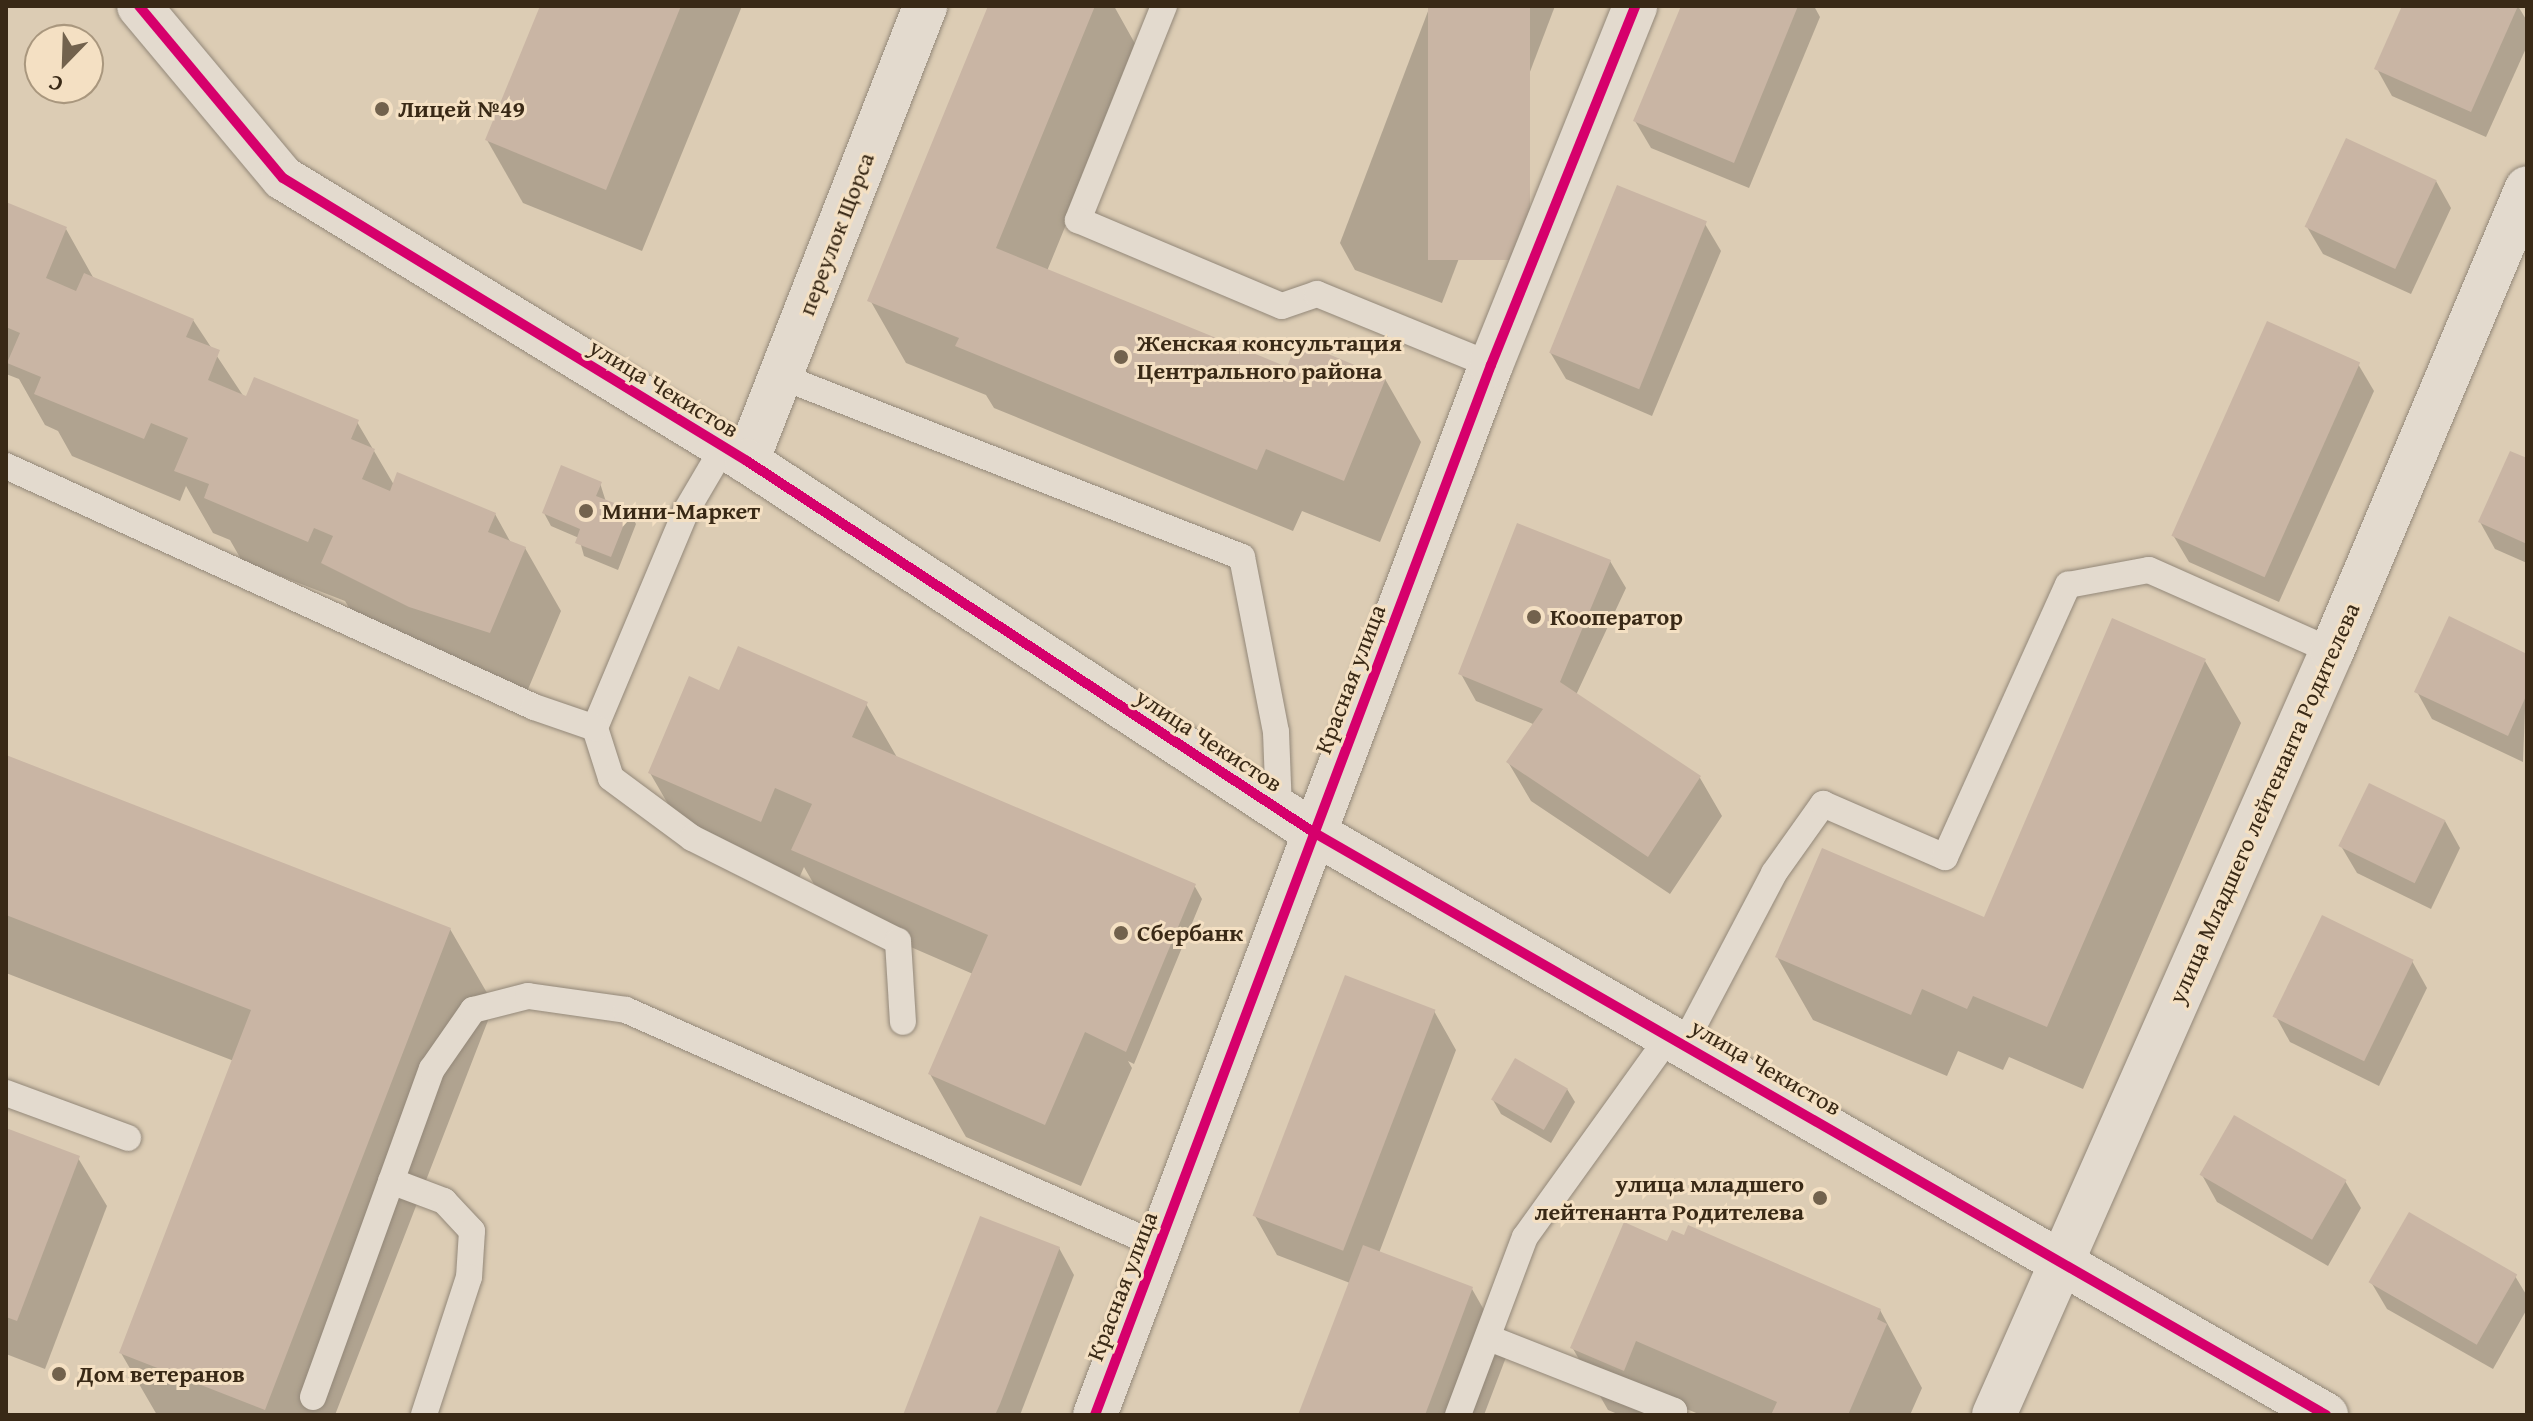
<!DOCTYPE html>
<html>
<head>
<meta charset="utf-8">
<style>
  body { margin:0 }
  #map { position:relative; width:2533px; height:1421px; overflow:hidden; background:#dcccb4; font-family:"Gentium Book Plus",serif }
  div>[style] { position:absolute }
  .shadow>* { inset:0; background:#0003 }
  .building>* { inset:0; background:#c9b5a4; transform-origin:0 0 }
  .roads { filter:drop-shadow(0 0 2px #938879) drop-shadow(0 0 2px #938879) }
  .service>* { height:26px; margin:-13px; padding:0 13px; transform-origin:13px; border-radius:13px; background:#e3dace }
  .minor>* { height:44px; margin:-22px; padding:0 22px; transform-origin:22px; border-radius:22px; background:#e3dace }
  .tertiary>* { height:44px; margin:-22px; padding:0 22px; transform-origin:22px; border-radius:22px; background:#e3dace }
  .cycleway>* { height:10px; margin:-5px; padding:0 5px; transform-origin:5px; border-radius:5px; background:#d6006c }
  .dots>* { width:22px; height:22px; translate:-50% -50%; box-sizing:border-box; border:4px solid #f4e0c3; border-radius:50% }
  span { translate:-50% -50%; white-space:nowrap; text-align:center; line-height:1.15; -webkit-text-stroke:6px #f4e0c3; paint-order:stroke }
  .poi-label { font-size:24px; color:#392916; font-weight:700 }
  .left { translate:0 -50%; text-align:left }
  .right { translate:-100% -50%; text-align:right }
  .street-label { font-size:24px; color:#392916 }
  .frame { position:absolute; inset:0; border:8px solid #392916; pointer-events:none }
  .north { position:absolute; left:24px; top:24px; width:80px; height:80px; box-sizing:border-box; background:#f4e0c3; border:2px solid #a9977e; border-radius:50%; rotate:203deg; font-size:22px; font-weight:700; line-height:32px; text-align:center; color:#392916 }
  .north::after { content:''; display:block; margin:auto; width:28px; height:36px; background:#72624d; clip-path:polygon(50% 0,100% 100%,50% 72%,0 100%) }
</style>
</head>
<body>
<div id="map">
  <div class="shadow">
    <div style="clip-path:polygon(542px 6px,742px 6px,642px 251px,523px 203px,487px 140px)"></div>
    <div style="clip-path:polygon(990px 6px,1114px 6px,1138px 49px,1047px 271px,1288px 370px,1385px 379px,1421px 442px,1380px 542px,1302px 511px,1293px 531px,994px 408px,986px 395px,906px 363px,870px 300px)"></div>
    <div style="clip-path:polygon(1430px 6px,1555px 6px,1442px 303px,1355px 270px,1340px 243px)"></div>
    <div style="clip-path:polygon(1683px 6px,1814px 6px,1820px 17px,1749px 188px,1651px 148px,1635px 121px)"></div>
    <div style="clip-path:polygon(2405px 6px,2518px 6px,2527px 21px,2527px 46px,2486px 137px,2392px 96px,2377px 69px)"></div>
    <div style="clip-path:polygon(2436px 181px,2451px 208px,2411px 294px,2323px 254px,2307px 227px)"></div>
    <div style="clip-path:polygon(6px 204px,66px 229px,94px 279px,193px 320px,246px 400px,357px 422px,394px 485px,495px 514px,511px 543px,525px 548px,561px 611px,526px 694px,360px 626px,345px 601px,242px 561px,230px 540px,213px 533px,186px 486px,180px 501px,72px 456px,58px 431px,45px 425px,19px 379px,6px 374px)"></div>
    <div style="clip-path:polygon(1705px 224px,1721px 251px,1652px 416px,1566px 379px,1550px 352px)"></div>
    <div style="clip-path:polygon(2358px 364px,2374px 391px,2279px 602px,2189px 562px,2173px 535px)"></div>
    <div style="clip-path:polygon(2527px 460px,2527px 563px,2495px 549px,2480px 522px)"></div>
    <div style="clip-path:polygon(600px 483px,606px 502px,628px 510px,636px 524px,618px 570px,584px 556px,579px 538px,551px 526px,544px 513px)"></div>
    <div style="clip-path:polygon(1610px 561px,1626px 588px,1576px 695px,1700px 778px,1722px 816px,1670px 894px,1531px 801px,1508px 762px,1533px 724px,1476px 701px,1461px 674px)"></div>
    <div style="clip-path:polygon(2527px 656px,2523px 762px,2432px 719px,2417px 692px)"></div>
    <div style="clip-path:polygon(2205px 661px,2241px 723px,2083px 1089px,2009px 1057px,2003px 1070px,1958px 1051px,1947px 1076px,1813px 1020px,1777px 957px,1985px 920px)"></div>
    <div style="clip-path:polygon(720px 692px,866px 704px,898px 759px,1194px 885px,1202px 899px,1134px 1064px,1128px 1061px,1132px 1068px,1081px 1186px,966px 1137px,930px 1074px,973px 974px,830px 912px,804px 867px,797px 883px,686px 835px,650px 773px)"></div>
    <div style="clip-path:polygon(6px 757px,450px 929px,494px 1005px,335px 1415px,157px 1415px,121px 1353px,234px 1061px,6px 973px)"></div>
    <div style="clip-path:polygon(2445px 821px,2460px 848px,2431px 909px,2357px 873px,2341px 846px)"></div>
    <div style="clip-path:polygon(2412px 961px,2427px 988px,2379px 1086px,2290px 1042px,2275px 1015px)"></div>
    <div style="clip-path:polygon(1434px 1011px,1456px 1050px,1379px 1253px,1472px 1289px,1508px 1352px,1484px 1415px,1300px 1415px,1350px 1283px,1277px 1255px,1255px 1216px)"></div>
    <div style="clip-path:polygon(1567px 1089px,1575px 1102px,1551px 1143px,1501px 1114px,1493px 1100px)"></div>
    <div style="clip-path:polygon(6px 1130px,78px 1158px,107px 1206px,45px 1369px,6px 1354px)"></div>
    <div style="clip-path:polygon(2202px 1175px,2345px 1181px,2361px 1208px,2328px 1266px,2217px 1202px)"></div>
    <div style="clip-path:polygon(1668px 1244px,1880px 1310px,1922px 1388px,1910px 1415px,1701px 1415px,1672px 1403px,1667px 1415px,1620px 1415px,1608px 1410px,1572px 1347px)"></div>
    <div style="clip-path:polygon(1059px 1248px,1074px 1275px,1020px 1415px,905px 1415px)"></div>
    <div style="clip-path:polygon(2515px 1276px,2527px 1296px,2527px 1309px,2493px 1369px,2387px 1309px,2371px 1282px)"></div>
  </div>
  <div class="building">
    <div style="clip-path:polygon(540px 6px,681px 6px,606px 190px,485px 140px)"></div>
    <div style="clip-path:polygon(988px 6px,1095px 6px,996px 248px,1287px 367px,1297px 341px,1386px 378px,1344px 481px,1266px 449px,1257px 470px,955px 346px,959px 338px,867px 301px)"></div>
    <div style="left:1428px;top:6px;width:102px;height:254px"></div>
    <div style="clip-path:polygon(1681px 6px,1798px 6px,1734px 163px,1633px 121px)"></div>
    <div style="clip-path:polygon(2402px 6px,2518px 6px,2471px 112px,2374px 69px)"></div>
    <div style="left:2346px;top:138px;width:100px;height:98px;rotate:25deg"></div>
    <div style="left:1617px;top:185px;width:97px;height:181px;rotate:22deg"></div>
    <div style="clip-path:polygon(6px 202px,67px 227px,46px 278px,76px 291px,84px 273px,194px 319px,186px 337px,220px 350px,208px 380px,246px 396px,254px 377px,359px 420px,351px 439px,375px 449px,362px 479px,390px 491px,397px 472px,496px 513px,488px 532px,526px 547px,490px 633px,409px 607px,321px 563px,333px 536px,314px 528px,308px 542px,204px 498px,209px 484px,174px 471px,188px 438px,151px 423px,144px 439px,34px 394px,41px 377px,7px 363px,20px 333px,6px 327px)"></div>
    <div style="left:2267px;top:321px;width:102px;height:235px;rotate:24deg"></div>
    <div style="clip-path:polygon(2510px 451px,2527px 458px,2527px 544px,2478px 522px)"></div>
    <div style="clip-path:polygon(561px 465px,602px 482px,596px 496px,630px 509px,611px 557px,575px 543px,580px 529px,542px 513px)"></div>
    <div style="clip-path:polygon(1517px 523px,1611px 560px,1560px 682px,1701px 776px,1648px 857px,1506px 762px,1543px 709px,1458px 674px)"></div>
    <div style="clip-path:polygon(2449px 616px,2527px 654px,2527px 694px,2508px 736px,2414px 692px)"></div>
    <div style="clip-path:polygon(2112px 618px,2206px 659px,2047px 1027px,1973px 996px,1967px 1009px,1922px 989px,1911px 1015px,1775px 957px,1822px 848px,1984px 917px)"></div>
    <div style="clip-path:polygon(738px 646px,868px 702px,852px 737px,1196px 884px,1126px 1052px,1085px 1032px,1045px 1125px,928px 1074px,988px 935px,791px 850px,812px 804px,775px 788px,761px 822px,648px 773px,689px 676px,719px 690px)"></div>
    <div style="clip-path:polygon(6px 755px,451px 928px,265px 1410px,119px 1353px,251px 1010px,6px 915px)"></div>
    <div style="left:2369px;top:783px;width:85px;height:70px;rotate:26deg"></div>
    <div style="left:2322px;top:915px;width:102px;height:113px;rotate:26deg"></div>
    <div style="left:1345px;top:975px;width:97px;height:258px;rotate:21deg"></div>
    <div style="left:1515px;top:1058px;width:61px;height:48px;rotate:30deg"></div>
    <div style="left:2234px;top:1115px;width:130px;height:69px;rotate:30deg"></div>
    <div style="clip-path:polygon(6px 1128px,80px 1156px,17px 1321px,6px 1317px)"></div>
    <div style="left:2409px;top:1212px;width:125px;height:81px;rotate:30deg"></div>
    <div style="clip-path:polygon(980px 1216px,1060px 1247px,1000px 1404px,995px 1415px,903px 1415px)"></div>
    <div style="clip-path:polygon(1624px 1222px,1667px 1241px,1672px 1230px,1684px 1235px,1688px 1225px,1881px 1309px,1877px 1319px,1887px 1324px,1848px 1415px,1771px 1415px,1777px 1402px,1636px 1341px,1624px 1371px,1570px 1348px)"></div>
    <div style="clip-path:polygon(1363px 1245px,1473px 1287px,1439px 1378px,1425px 1415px,1298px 1415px)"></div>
  </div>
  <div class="roads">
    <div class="service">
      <div style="left:1164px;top:6px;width:231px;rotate:111.9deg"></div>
      <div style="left:1078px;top:220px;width:221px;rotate:22.9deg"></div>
      <div style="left:1282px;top:306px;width:37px;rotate:-19deg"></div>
      <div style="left:1317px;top:294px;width:188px;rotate:22.2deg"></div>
      <div style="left:780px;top:376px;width:496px;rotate:21.4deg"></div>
      <div style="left:1242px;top:557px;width:178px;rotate:79deg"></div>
      <div style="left:1276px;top:732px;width:78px;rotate:87.8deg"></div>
      <div style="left:723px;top:448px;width:73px;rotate:120.4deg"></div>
      <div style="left:686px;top:511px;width:235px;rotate:112.8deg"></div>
      <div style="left:595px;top:728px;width:52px;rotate:72.3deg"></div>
      <div style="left:611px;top:778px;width:101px;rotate:36.5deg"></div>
      <div style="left:692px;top:838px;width:230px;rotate:26.6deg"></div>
      <div style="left:898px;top:941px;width:81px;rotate:86.5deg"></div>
      <div style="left:6px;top:466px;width:580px;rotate:24.53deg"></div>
      <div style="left:534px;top:707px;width:65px;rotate:19deg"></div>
      <div style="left:1684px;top:1044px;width:193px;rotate:-62.2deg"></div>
      <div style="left:1774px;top:873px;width:85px;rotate:-54.6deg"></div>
      <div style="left:1823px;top:804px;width:133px;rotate:23.5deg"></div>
      <div style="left:1945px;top:857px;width:299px;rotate:-65.7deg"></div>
      <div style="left:2068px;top:585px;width:82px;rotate:-10.5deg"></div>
      <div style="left:2149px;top:570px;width:200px;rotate:23.9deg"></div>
      <div style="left:6px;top:1093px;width:130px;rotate:20.2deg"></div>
      <div style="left:391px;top:1181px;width:57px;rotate:20.7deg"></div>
      <div style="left:444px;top:1201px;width:41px;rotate:47deg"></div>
      <div style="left:472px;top:1231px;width:46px;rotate:93.7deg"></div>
      <div style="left:469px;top:1277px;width:145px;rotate:108.1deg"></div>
      <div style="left:1489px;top:1338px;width:199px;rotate:21.5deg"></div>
      <div style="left:1674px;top:1411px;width:4px;rotate:117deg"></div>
      <div style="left:313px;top:1397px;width:349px;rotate:-70.1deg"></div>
      <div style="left:432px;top:1069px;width:72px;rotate:-55.2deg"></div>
      <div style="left:473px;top:1010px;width:57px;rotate:-14.3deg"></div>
      <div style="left:528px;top:996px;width:99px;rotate:8.1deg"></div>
      <div style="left:626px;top:1010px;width:583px;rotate:23.88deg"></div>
      <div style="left:1458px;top:1415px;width:190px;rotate:-69.4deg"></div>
      <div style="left:1525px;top:1237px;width:249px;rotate:-54.3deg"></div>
    </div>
    <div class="minor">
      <div style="left:747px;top:461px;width:489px;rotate:-68.6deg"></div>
      <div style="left:1994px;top:1415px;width:835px;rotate:-66.14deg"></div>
      <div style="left:2332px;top:651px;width:502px;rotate:-67.16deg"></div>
    </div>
    <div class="tertiary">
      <div style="left:139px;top:6px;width:224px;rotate:50.1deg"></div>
      <div style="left:283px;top:178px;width:543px;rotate:31.38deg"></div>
      <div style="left:747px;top:461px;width:677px;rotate:33.24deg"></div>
      <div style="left:1313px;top:832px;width:1169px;rotate:29.92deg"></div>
      <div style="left:1095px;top:1415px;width:1122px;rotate:-69.34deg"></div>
      <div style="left:1491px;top:365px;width:387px;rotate:-68.1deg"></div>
    </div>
  </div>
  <div class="cycleway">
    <div style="left:139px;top:6px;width:224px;rotate:50.1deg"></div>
    <div style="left:283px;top:178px;width:543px;rotate:31.38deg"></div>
    <div style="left:747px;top:461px;width:677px;rotate:33.24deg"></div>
    <div style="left:1313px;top:832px;width:1169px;rotate:29.92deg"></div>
    <div style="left:1095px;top:1415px;width:1122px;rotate:-69.34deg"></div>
    <div style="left:1491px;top:365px;width:387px;rotate:-68.1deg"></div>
  </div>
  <div class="dots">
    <div style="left:382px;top:109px;background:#72624d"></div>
    <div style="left:1121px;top:357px;background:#72624d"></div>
    <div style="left:586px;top:511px;background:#72624d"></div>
    <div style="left:1534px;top:617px;background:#72624d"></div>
    <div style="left:1121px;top:933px;background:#72624d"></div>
    <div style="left:1820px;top:1198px;background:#72624d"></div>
    <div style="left:59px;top:1374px;background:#72624d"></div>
  </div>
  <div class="poi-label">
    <span class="left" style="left:398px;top:109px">Лицей №49</span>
    <span class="left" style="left:1137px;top:357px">Женская консультация<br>Центрального района</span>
    <span class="left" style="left:602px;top:511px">Мини-Маркет</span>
    <span class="left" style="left:1550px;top:617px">Кооператор</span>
    <span class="left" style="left:1137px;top:933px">Сбербанк</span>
    <span class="right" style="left:1804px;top:1198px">улица младшего<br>лейтенанта Родителева</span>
    <span class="left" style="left:77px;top:1374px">Дом ветеранов</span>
  </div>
  <div class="street-label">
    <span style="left:836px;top:234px;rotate:-69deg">переулок Щорса</span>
    <span style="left:664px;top:388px;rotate:31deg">улица Чекистов</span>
    <span style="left:1350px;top:679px;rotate:-69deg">Красная улица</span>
    <span style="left:1209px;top:740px;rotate:33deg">улица Чекистов</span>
    <span style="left:2264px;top:803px;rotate:-66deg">улица Младшего лейтенанта Родителева</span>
    <span style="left:1766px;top:1067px;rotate:30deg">улица Чекистов</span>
    <span style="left:1122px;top:1286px;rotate:-69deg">Красная улица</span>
  </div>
  <div class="frame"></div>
  <div class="north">С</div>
</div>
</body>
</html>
